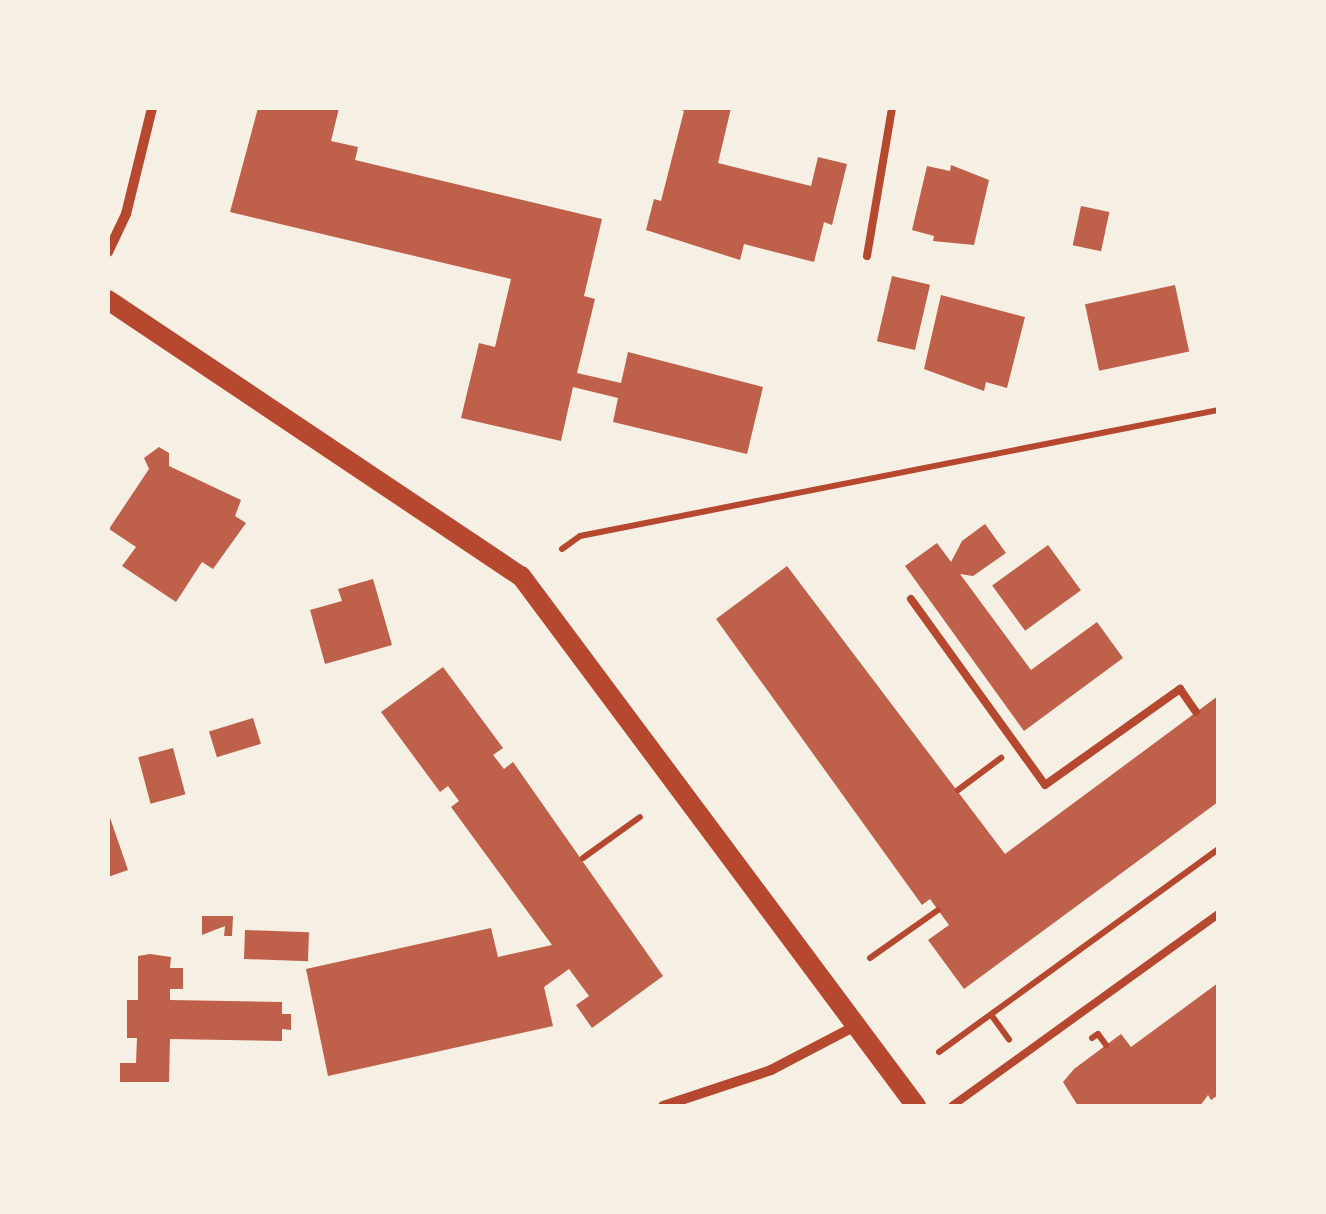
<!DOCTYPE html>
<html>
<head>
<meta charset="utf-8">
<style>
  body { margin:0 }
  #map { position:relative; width:1326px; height:1214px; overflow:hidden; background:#f6efe4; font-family:Barlow,sans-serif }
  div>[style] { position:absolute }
  .building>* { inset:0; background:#bf614a; transform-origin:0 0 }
  .path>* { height:6px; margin:-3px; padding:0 3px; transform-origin:3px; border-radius:3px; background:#b5482f }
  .service>* { height:8px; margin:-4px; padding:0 4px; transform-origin:4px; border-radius:4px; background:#b5482f }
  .minor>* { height:10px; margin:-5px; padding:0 5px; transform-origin:5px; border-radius:5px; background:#b5482f }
  .secondary>* { height:20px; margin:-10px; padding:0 10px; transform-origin:10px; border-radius:10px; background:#b5482f }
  span { translate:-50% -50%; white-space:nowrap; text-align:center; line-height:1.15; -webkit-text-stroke:8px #f6efe4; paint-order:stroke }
  .frame { position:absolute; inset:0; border:110px solid #f6efe4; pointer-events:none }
</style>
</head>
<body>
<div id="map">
  <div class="building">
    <div style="clip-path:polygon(258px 108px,339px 108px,331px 141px,358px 147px,355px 160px,602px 219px,584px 296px,595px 299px,577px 373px,621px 383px,628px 352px,763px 387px,747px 454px,613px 422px,618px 398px,573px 387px,561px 441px,461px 418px,479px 343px,495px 347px,511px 279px,230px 212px)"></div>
    <div style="clip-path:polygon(675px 108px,731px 108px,718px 163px,811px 186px,818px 157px,847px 164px,832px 225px,824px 222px,814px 262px,744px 244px,740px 260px,646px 230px,654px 199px,661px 201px,684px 111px)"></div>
    <div style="clip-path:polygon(951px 165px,989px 180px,974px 245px,933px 241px,934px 236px,912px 230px,927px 166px,950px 171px)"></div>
    <div style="left:1081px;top:206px;width:29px;height:40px;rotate:12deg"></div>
    <div style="left:892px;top:276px;width:39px;height:67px;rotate:13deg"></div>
    <div style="left:1175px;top:285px;width:68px;height:92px;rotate:78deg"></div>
    <div style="clip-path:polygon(941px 295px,1025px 317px,1007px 388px,986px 382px,984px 391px,924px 369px)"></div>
    <div style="clip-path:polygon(159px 447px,169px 453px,169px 466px,241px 500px,235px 516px,246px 523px,213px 569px,202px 562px,176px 602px,122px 566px,136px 547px,109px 529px,149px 469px,144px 458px)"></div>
    <div style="clip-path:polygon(985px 524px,1006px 553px,973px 576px,960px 574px,1031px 670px,1097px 622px,1123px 658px,1024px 731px,905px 566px,937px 543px,951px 562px,962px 541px)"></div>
    <div style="left:1048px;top:545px;width:56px;height:69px;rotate:54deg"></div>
    <div style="clip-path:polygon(787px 566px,1005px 854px,1218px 696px,1218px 802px,964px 989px,928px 940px,949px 925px,930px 899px,922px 905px,716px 619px)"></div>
    <div style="clip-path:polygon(373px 579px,392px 645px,325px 664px,310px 610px,342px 601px,338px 589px)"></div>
    <div style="clip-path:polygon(443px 667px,503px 748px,493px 755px,504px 769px,513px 762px,663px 976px,592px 1028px,576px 1005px,589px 996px,569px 969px,544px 987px,553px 1026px,328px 1076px,306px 969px,491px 928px,498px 957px,552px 945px,451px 807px,459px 801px,448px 786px,440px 792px,381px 712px)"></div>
    <div style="left:253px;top:718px;width:27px;height:46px;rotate:73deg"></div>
    <div style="left:173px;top:748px;width:48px;height:36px;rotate:75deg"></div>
    <div style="clip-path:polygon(108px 812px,128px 870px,108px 877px)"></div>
    <div style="clip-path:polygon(202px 916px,233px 916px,232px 936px,224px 936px,225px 926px,202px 935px)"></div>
    <div style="left:245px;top:930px;width:64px;height:29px;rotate:2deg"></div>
    <div style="clip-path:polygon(150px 954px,171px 957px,170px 968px,183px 968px,183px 989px,170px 989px,170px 1000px,282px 1002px,282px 1014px,291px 1014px,291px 1030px,282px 1029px,282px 1041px,170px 1039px,169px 1082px,120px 1082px,120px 1063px,136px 1063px,137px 1038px,127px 1038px,127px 1000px,138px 1000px,138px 956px)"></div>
    <div style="clip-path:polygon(1218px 983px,1218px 1095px,1211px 1100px,1208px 1095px,1200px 1106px,1078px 1106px,1063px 1082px,1074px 1069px,1121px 1034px,1131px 1047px)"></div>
  </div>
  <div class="path">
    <div style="left:562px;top:549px;width:22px;rotate:-36deg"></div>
    <div style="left:580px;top:536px;width:650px;rotate:-11.17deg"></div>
    <div style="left:958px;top:790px;width:54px;rotate:-36.7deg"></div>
    <div style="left:583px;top:858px;width:70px;rotate:-35.7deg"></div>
    <div style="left:870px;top:958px;width:83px;rotate:-35.2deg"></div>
    <div style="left:992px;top:1016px;width:29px;rotate:54deg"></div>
    <div style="left:1092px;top:1038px;width:7px;rotate:-34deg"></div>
    <div style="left:1098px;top:1034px;width:14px;rotate:54deg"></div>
    <div style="left:939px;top:1052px;width:345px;rotate:-36deg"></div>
  </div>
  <div class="service">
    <div style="left:867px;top:256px;width:150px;rotate:-80.4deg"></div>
    <div style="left:911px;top:599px;width:229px;rotate:54.2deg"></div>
    <div style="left:1045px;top:785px;width:166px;rotate:-35.4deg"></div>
    <div style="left:1180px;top:689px;width:28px;rotate:55deg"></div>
    <div style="left:952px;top:1106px;width:328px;rotate:-35.8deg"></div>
  </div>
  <div class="minor">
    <div style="left:108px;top:252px;width:42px;rotate:-64.7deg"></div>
    <div style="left:126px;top:214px;width:109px;rotate:-76.2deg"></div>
    <div style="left:663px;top:1106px;width:114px;rotate:-18.4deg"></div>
    <div style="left:771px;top:1070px;width:97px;rotate:-27.6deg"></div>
  </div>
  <div class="secondary">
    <div style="left:108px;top:300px;width:497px;rotate:33.8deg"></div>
    <div style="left:521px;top:576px;width:661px;rotate:53.3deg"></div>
  </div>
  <div class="frame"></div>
</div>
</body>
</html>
